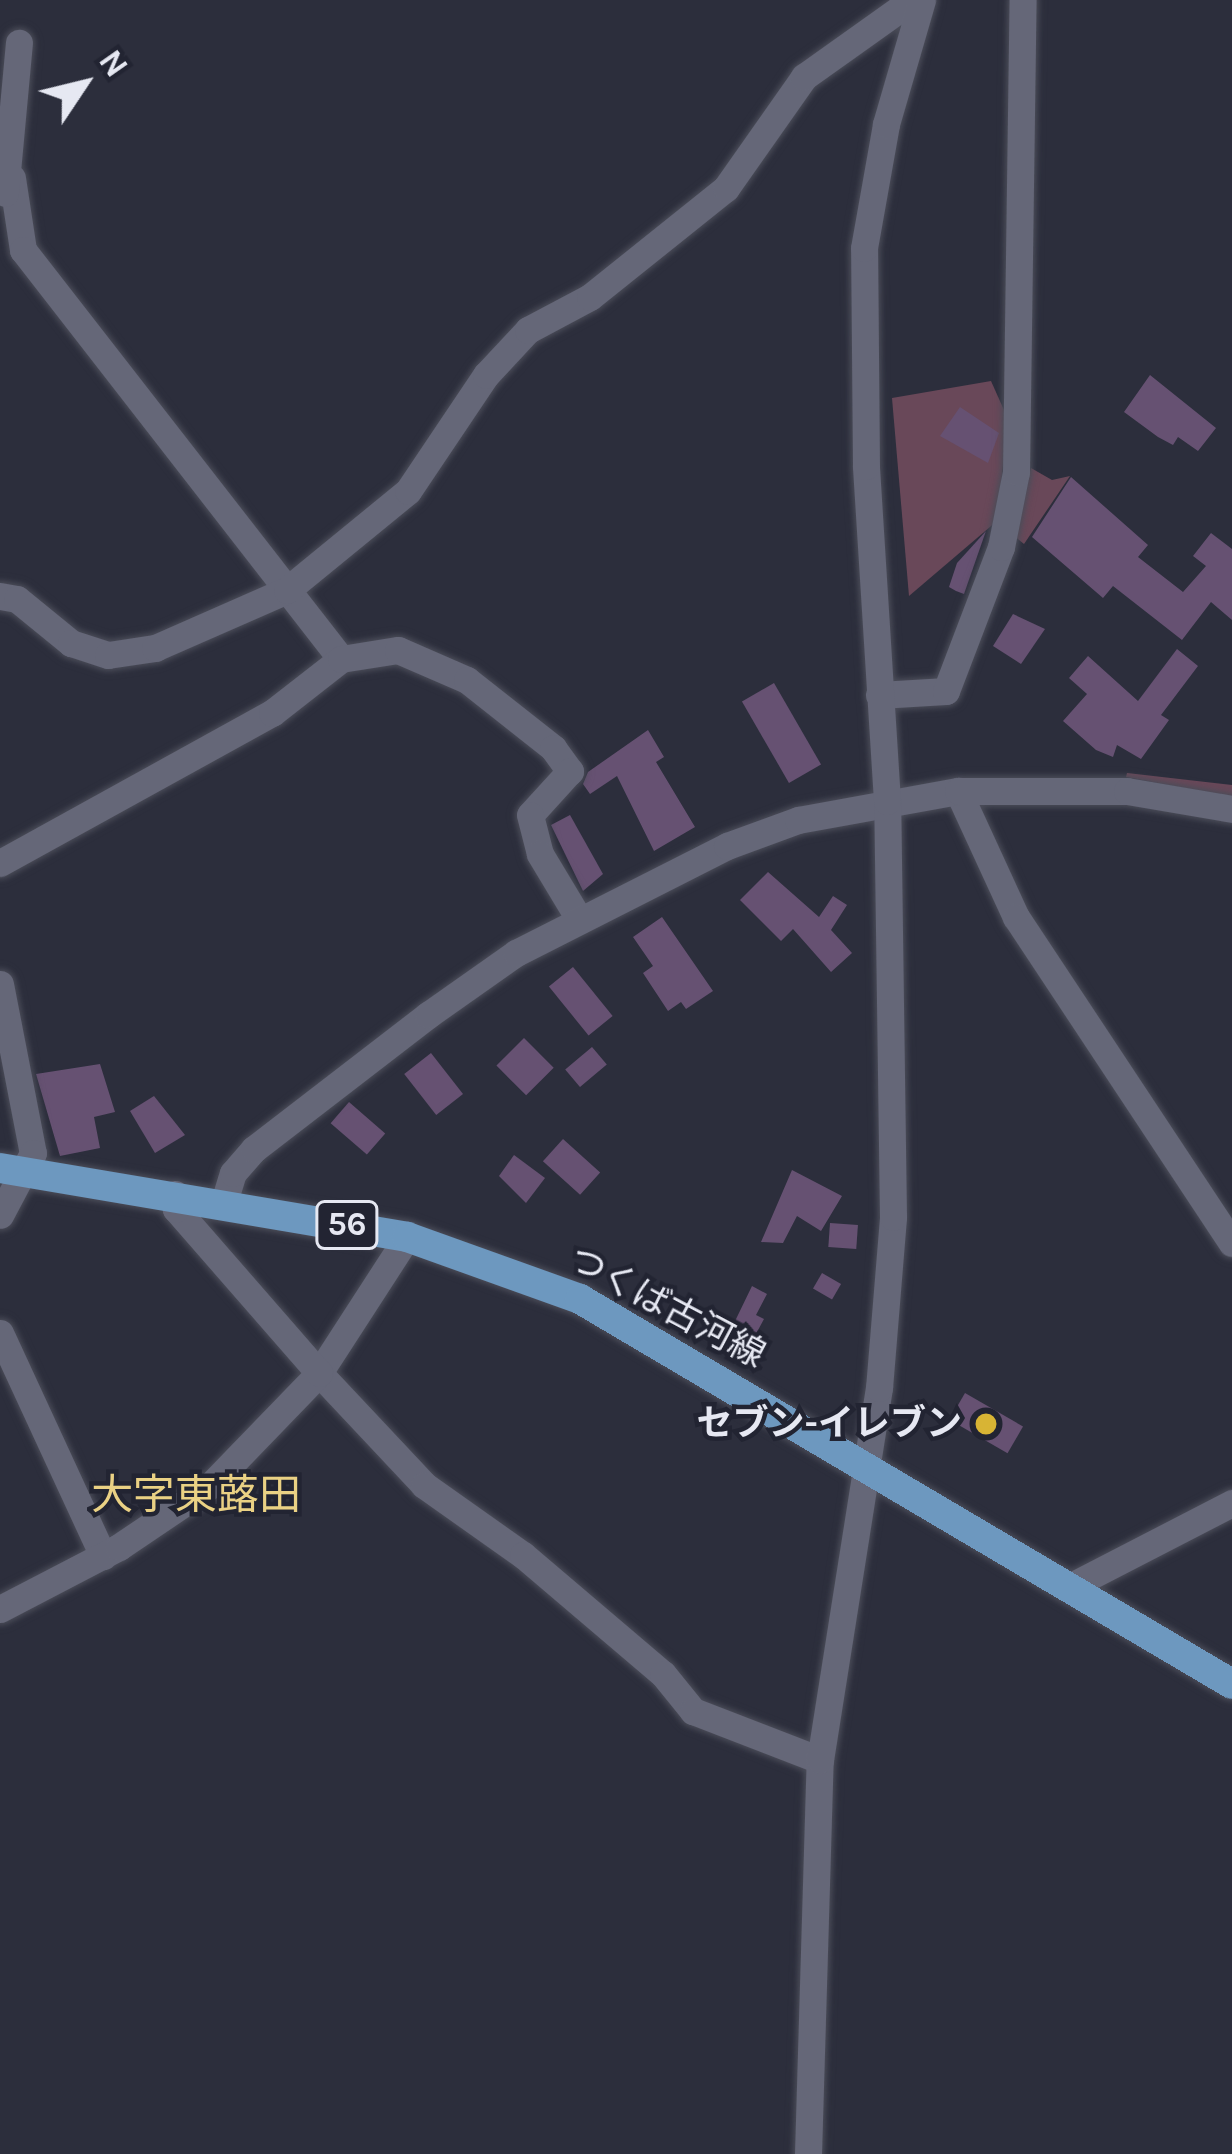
<!DOCTYPE html>
<html>
<head>
<meta charset="utf-8">
<style>
  body { margin:0 }
  #map { position:relative; width:1232px; height:2154px; overflow:hidden; background:#2c2e3c; font-family:Karla,"Noto Sans JP",sans-serif }
  div>[style] { position:absolute }
  .green>* { inset:0; background:#694859 }
  .building>* { inset:0; background:#665172; transform-origin:0 0 }
  .roads { filter:drop-shadow(0 0 3px #4b4d59) drop-shadow(0 0 3px #4b4d59) }
  .minor>* { height:27px; margin:-13.5px; padding:0 13.5px; transform-origin:13.5px; border-radius:13.5px; background:#656778 }
  .major>* { height:30px; margin:-15px; padding:0 15px; transform-origin:15px; border-radius:15px; background:#6d98bf }
  .dots>* { width:33px; height:33px; translate:-50% -50%; box-sizing:border-box; border:6px solid #222432; border-radius:50% }
  span { translate:-50% -50%; white-space:nowrap; text-align:center; line-height:1.15; -webkit-text-stroke:9px #222432; paint-order:stroke }
  .shield-label span { padding:3px 9px; background:#222432; border:3px solid; border-radius:9px; -webkit-text-stroke-width:0 }
  .shield-label { font-size:33px; color:#e6e8f2; font-weight:700 }
  .street-label { font-size:36px; color:#e6e8f2 }
  .poi-label { font-size:36px; color:#e6e8f2; font-weight:700 }
  .right { translate:-100% -50%; text-align:right }
  .quarter-label { font-size:42px; color:#ead184 }
  .north { position:absolute; left:24px; top:24px; width:120px; height:120px; -webkit-text-stroke:9px #222432; paint-order:stroke; rotate:55deg; font-size:33px; font-weight:700; line-height:48px; text-align:center; color:#e6e8f2 }
  .north::after { content:''; display:block; margin:auto; width:42px; height:54px; background:#e6e8f2; clip-path:polygon(50% 0,100% 100%,50% 72%,0 100%) }
</style>
</head>
<body>
<div id="map">
  <div class="green">
    <div style="clip-path:polygon(991px 381px,1008px 419px,997px 521px,909px 596px,892px 398px)"></div>
    <div style="clip-path:polygon(1031px 468px,1052px 480px,1070px 476px,1024px 544px,1014px 536px)"></div>
    <div style="clip-path:polygon(1127px 773px,1232px 785px,1232px 797px,1126px 777px)"></div>
  </div>
  <div class="building">
    <div style="clip-path:polygon(1150px 375px,1216px 428px,1198px 451px,1178px 437px,1173px 445px,1158px 437px,1124px 412px)"></div>
    <div style="clip-path:polygon(960px 407px,999px 433px,988px 463px,940px 436px)"></div>
    <div style="clip-path:polygon(1071px 477px,1148px 545px,1138px 557px,1183px 592px,1206px 566px,1193px 556px,1211px 533px,1232px 549px,1232px 620px,1211px 602px,1182px 640px,1113px 586px,1103px 598px,1032px 537px)"></div>
    <div style="clip-path:polygon(986px 531px,964px 594px,956px 591px,949px 587px,957px 563px)"></div>
    <div style="clip-path:polygon(1013px 614px,1045px 629px,1021px 664px,993px 646px)"></div>
    <div style="clip-path:polygon(1177px 649px,1198px 666px,1161px 715px,1169px 720px,1141px 759px,1117px 745px,1113px 757px,1096px 750px,1063px 721px,1087px 694px,1069px 678px,1088px 656px,1138px 701px)"></div>
    <div style="left:774px;top:683px;width:94px;height:37px;rotate:60deg"></div>
    <div style="clip-path:polygon(648px 730px,664px 757px,656px 762px,695px 827px,654px 851px,617px 776px,590px 794px,583px 784px,588px 772px)"></div>
    <div style="clip-path:polygon(570px 815px,603px 874px,583px 891px,551px 825px)"></div>
    <div style="clip-path:polygon(768px 872px,819px 917px,833px 896px,847px 905px,831px 930px,852px 953px,831px 972px,793px 929px,781px 941px,740px 900px)"></div>
    <div style="clip-path:polygon(662px 917px,713px 991px,686px 1009px,681px 1002px,668px 1011px,643px 973px,653px 966px,633px 937px)"></div>
    <div style="left:573px;top:967px;width:63px;height:31px;rotate:51deg"></div>
    <div style="left:524px;top:1038px;width:42px;height:39px;rotate:45deg"></div>
    <div style="left:592px;top:1047px;width:23px;height:35px;rotate:50deg"></div>
    <div style="left:431px;top:1053px;width:52px;height:34px;rotate:52deg"></div>
    <div style="clip-path:polygon(100px 1064px,115px 1112px,94px 1117px,100px 1148px,60px 1156px,36px 1074px)"></div>
    <div style="clip-path:polygon(154px 1096px,185px 1135px,155px 1153px,130px 1111px)"></div>
    <div style="left:349px;top:1102px;width:48px;height:28px;rotate:41deg"></div>
    <div style="left:563px;top:1139px;width:50px;height:30px;rotate:42deg"></div>
    <div style="clip-path:polygon(514px 1155px,545px 1178px,526px 1203px,499px 1176px)"></div>
    <div style="clip-path:polygon(792px 1170px,842px 1196px,821px 1231px,797px 1216px,783px 1243px,761px 1242px)"></div>
    <div style="left:830px;top:1223px;width:28px;height:24px;rotate:4deg"></div>
    <div style="left:822px;top:1273px;width:22px;height:18px;rotate:30deg"></div>
    <div style="clip-path:polygon(752px 1286px,767px 1294px,756px 1315px,764px 1319px,742px 1360px,722px 1348px)"></div>
    <div style="left:965px;top:1393px;width:67px;height:31px;rotate:30deg"></div>
  </div>
  <div class="roads">
    <div class="minor">
      <div style="left:12px;top:178px;width:73px;rotate:81.3deg"></div>
      <div style="left:23px;top:250px;width:518px;rotate:52.13deg"></div>
      <div style="left:5px;top:193px;width:151px;rotate:-84.7deg"></div>
      <div style="left:0;top:596px;width:17px;rotate:10deg"></div>
      <div style="left:17px;top:599px;width:70px;rotate:39.2deg"></div>
      <div style="left:71px;top:643px;width:39px;rotate:18deg"></div>
      <div style="left:108px;top:655px;width:48px;rotate:-8.5deg"></div>
      <div style="left:155px;top:648px;width:144px;rotate:-23.7deg"></div>
      <div style="left:287px;top:590px;width:156px;rotate:-39.3deg"></div>
      <div style="left:408px;top:491px;width:140px;rotate:-56.1deg"></div>
      <div style="left:486px;top:375px;width:62px;rotate:-47deg"></div>
      <div style="left:528px;top:330px;width:70px;rotate:-28deg"></div>
      <div style="left:590px;top:297px;width:174px;rotate:-38.7deg"></div>
      <div style="left:726px;top:188px;width:136px;rotate:-54.9deg"></div>
      <div style="left:804px;top:77px;width:133px;rotate:-35.5deg"></div>
      <div style="left:879px;top:695px;width:67px;rotate:-3.4deg"></div>
      <div style="left:946px;top:691px;width:154px;rotate:-69.1deg"></div>
      <div style="left:1001px;top:547px;width:76px;rotate:-78.7deg"></div>
      <div style="left:1016px;top:472px;width:472px;rotate:-89.2deg"></div>
      <div style="left:958px;top:791px;width:139px;rotate:65.3deg"></div>
      <div style="left:1016px;top:917px;width:391px;rotate:56.5deg"></div>
      <div style="left:0;top:863px;width:311px;rotate:-28.9deg"></div>
      <div style="left:272px;top:713px;width:88px;rotate:-38deg"></div>
      <div style="left:341px;top:659px;width:58px;rotate:-9deg"></div>
      <div style="left:398px;top:650px;width:75px;rotate:23.5deg"></div>
      <div style="left:467px;top:680px;width:110px;rotate:38.3deg"></div>
      <div style="left:553px;top:748px;width:29px;rotate:54deg"></div>
      <div style="left:570px;top:771px;width:59px;rotate:132.3deg"></div>
      <div style="left:530px;top:815px;width:40px;rotate:75.6deg"></div>
      <div style="left:540px;top:854px;width:76px;rotate:59deg"></div>
      <div style="left:0;top:984px;width:172px;rotate:79deg"></div>
      <div style="left:33px;top:1153px;width:70px;rotate:118deg"></div>
      <div style="left:224px;top:1202px;width:30px;rotate:-73deg"></div>
      <div style="left:233px;top:1173px;width:32px;rotate:-49deg"></div>
      <div style="left:254px;top:1149px;width:220px;rotate:-37.6deg"></div>
      <div style="left:428px;top:1015px;width:108px;rotate:-35.2deg"></div>
      <div style="left:516px;top:953px;width:237px;rotate:-26.9deg"></div>
      <div style="left:727px;top:846px;width:76px;rotate:-20.1deg"></div>
      <div style="left:798px;top:820px;width:163px;rotate:-10.3deg"></div>
      <div style="left:958px;top:791px;width:169px"></div>
      <div style="left:1127px;top:791px;width:107px;rotate:9.7deg"></div>
      <div style="left:407px;top:1237px;width:162px;rotate:122.9deg"></div>
      <div style="left:319px;top:1373px;width:154px;rotate:46.8deg"></div>
      <div style="left:424px;top:1485px;width:121px;rotate:35.3deg"></div>
      <div style="left:523px;top:1555px;width:184px;rotate:40.4deg"></div>
      <div style="left:663px;top:1674px;width:48px;rotate:51deg"></div>
      <div style="left:693px;top:1711px;width:136px;rotate:21.1deg"></div>
      <div style="left:0;top:1333px;width:246px;rotate:65.2deg"></div>
      <div style="left:1073px;top:1585px;width:179px;rotate:-27.3deg"></div>
      <div style="left:0;top:1609px;width:134px;rotate:-27.5deg"></div>
      <div style="left:119px;top:1547px;width:111px;rotate:-34deg"></div>
      <div style="left:211px;top:1485px;width:156px;rotate:-46deg"></div>
      <div style="left:319px;top:1373px;width:218px;rotate:-131.1deg"></div>
      <div style="left:176px;top:1209px;width:15px;rotate:-94deg"></div>
      <div style="left:808px;top:2154px;width:394px;rotate:-88.3deg"></div>
      <div style="left:820px;top:1760px;width:377px;rotate:-81deg"></div>
      <div style="left:879px;top:1388px;width:172px;rotate:-85.3deg"></div>
      <div style="left:893px;top:1217px;width:416px;rotate:-90.8deg"></div>
      <div style="left:887px;top:801px;width:336px;rotate:-93.6deg"></div>
      <div style="left:866px;top:466px;width:218px;rotate:-90.5deg"></div>
      <div style="left:864px;top:248px;width:126px;rotate:-79.9deg"></div>
      <div style="left:886px;top:124px;width:129px;rotate:-73.8deg"></div>
    </div>
    <div class="major">
      <div style="left:0;top:1168px;width:413px;rotate:9.6deg"></div>
      <div style="left:407px;top:1237px;width:184px;rotate:19.7deg"></div>
      <div style="left:580px;top:1299px;width:757px;rotate:30.56deg"></div>
    </div>
  </div>
  <div class="dots">
    <div style="left:986px;top:1424px;background:#d8b434"></div>
  </div>
  <div class="shield-label">
    <span style="left:347px;top:1225px">56</span>
  </div>
  <div class="street-label">
    <span style="left:667px;top:1307px;rotate:28deg">つくば古河線</span>
  </div>
  <div class="poi-label">
    <span class="right" style="left:962px;top:1424px">セブン-イレブン</span>
  </div>
  <div class="quarter-label">
    <span style="left:196px;top:1495px">大字東蕗田</span>
  </div>
  <div class="north">N</div>
</div>
</body>
</html>
